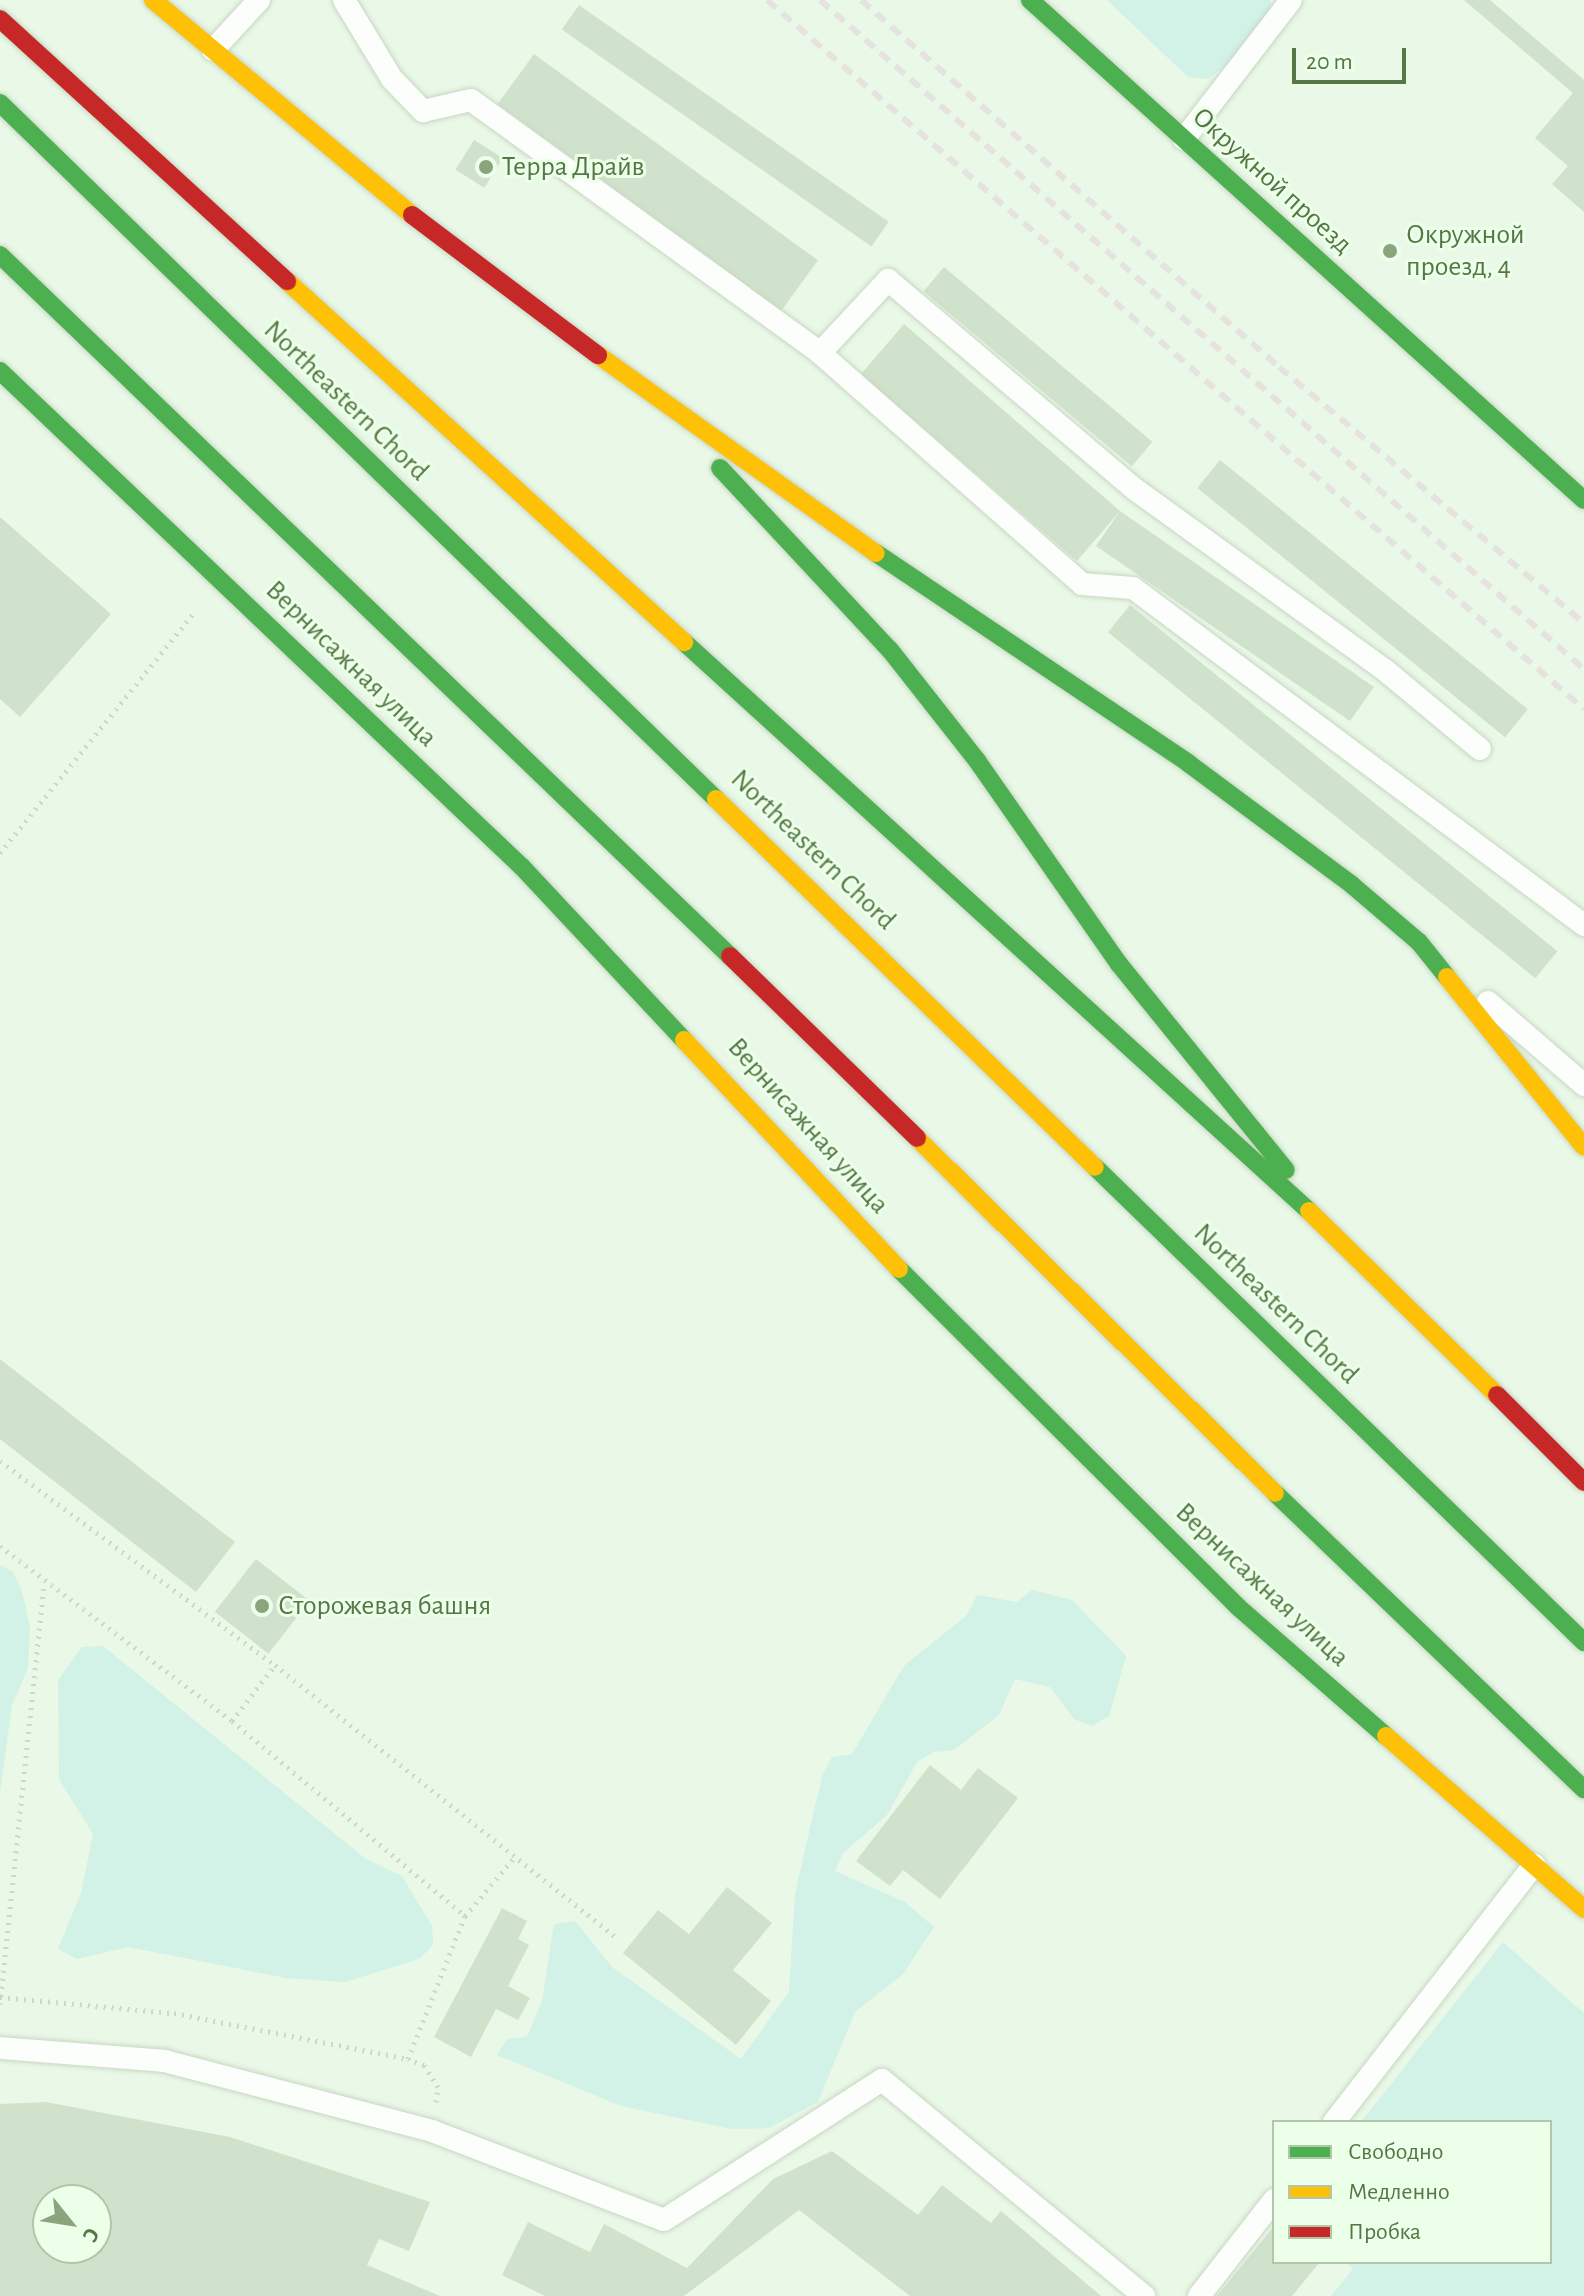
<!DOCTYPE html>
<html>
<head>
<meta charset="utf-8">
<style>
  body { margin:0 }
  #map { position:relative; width:1584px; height:2296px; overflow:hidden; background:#e9f8e7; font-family:"Alegreya Sans",sans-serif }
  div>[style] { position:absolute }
  .green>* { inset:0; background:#d2f1e7 }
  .building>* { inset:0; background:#d1e2cc; transform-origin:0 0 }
  .path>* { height:5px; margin-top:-2.5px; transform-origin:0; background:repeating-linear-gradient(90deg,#cdd8c8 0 2px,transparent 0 8px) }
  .roads { filter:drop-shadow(0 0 2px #c7d7c2) drop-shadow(0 0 2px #c7d7c2) }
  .lane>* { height:22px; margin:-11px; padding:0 11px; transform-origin:11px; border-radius:11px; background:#fcfefb }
  .fast>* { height:18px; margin:-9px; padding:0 9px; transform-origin:9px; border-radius:9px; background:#4caf50 }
  .slow>* { height:18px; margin:-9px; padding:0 9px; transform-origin:9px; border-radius:9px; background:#ffc107 }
  .jam>* { height:18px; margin:-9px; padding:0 9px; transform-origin:9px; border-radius:9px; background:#c62828 }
  .rail>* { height:6px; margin-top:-3px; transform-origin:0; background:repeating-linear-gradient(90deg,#e5e2e0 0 12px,transparent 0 20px) }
  .dots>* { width:22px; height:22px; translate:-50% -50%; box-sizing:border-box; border:4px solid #ebffe9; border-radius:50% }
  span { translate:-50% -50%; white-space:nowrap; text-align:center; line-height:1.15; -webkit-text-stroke:6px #ebffe9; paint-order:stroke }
  .poi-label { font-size:28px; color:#577646 }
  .left { translate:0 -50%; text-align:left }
  .street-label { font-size:28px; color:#577646 }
  .legend { position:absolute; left:1272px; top:2120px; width:280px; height:144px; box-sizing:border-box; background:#ebffe9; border:2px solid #b0c8a8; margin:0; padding:10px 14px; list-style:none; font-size:24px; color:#577646 }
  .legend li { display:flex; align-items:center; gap:16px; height:40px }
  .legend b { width:40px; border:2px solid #b0c8a8 }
  .north { position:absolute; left:32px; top:2184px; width:80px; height:80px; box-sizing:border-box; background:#ebffe9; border:2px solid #b0c8a8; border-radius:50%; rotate:120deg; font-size:22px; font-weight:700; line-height:32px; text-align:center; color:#577646 }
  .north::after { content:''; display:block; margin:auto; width:28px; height:36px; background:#8aa47e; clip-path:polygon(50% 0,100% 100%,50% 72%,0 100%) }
  .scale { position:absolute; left:1292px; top:48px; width:114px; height:36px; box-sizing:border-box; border:4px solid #577646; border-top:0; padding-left:10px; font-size:24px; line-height:28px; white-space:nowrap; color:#577646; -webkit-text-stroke:6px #ebffe9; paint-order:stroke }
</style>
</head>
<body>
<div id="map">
  <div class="green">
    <div style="clip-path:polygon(1107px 0,1270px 0,1271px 4px,1258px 41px,1208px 79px,1188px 77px)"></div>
    <div style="clip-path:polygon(0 1565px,13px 1572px,22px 1591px,30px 1628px,28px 1668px,12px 1705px,0 1792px)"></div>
    <div style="clip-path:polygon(1032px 1590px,1072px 1600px,1126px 1656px,1109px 1716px,1092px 1726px,1074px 1719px,1050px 1687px,1015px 1679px,999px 1715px,954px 1750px,934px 1752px,917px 1762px,887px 1815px,843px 1853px,835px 1871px,905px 1902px,934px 1927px,903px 1974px,855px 2012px,818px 2102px,769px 2128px,732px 2129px,621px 2106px,497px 2055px,507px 2039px,527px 2037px,542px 2001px,554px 1924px,575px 1921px,612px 1967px,741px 2059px,789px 1992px,795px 1894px,822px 1776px,832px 1757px,852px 1754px,904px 1666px,967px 1615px,977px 1595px,1017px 1602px)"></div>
    <div style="clip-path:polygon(103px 1646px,366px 1859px,402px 1876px,432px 1926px,433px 1945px,419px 1959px,345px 1982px,286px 1978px,128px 1947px,77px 1959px,58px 1949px,81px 1893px,93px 1834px,59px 1779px,58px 1680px,82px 1647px)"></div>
    <div style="clip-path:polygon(1503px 1942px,1584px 2013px,1584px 2296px,1331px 2296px,1353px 2269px,1346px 2262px,1550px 2262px,1550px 2122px,1361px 2122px)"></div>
  </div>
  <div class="building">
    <div style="clip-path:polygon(1464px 0,1490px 0,1584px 80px,1584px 212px,1552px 184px,1568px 166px,1535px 138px,1573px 93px)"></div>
    <div style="left:579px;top:5px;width:378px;height:30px;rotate:35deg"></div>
    <div style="left:534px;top:54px;width:351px;height:62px;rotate:36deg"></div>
    <div style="left:474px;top:140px;width:34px;height:35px;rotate:32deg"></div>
    <div style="left:944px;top:267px;width:272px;height:32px;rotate:40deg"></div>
    <div style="clip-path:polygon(904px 324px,1120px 511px,1374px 687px,1350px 721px,1096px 546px,1120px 511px,1077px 561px,861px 374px)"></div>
    <div style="left:1220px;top:460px;width:396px;height:36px;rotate:39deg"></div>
    <div style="clip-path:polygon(0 517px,111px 614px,20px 717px,0 699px)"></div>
    <div style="left:1130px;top:605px;width:550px;height:35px;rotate:39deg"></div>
    <div style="clip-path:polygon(0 1359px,235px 1542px,196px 1592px,0 1439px)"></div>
    <div style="left:256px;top:1559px;width:68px;height:67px;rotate:38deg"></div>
    <div style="clip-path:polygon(930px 1765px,961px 1790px,978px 1768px,1018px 1798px,940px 1899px,903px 1870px,890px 1886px,856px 1861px)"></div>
    <div style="clip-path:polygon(727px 1887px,772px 1923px,733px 1970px,771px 2001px,736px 2045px,623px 1953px,658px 1910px,689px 1934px)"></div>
    <div style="clip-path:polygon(502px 1908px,527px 1921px,518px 1939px,529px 1945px,508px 1986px,530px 1998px,518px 2020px,496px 2009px,471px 2057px,434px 2037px)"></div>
    <div style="clip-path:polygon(evenodd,46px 2102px,230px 2137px,430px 2202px,409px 2251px,379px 2239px,367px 2265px,440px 2296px,0 2296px,0 2104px,46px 2102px,48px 2200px,96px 2200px,96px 2248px,48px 2248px,48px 2200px)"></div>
    <div style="clip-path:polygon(832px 2151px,918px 2215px,942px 2185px,991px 2223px,1001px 2211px,1101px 2296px,910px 2296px,799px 2210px,684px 2296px,545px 2296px,502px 2275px,528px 2222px,590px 2252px,604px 2224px,687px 2268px,773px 2179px)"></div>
    <div style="clip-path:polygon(1274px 2226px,1274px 2262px,1320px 2262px,1292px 2296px,1217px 2296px)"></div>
  </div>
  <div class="path">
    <div style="left:0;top:853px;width:311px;rotate:-51.1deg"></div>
    <div style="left:0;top:1461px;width:342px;rotate:36.6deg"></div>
    <div style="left:275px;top:1665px;width:434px;rotate:38.6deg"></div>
    <div style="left:0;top:1546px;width:291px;rotate:37deg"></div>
    <div style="left:232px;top:1721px;width:304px;rotate:39.9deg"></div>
    <div style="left:232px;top:1721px;width:71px;rotate:-52.5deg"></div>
    <div style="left:0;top:1997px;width:175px;rotate:5.3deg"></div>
    <div style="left:174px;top:2013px;width:238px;rotate:11.1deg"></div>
    <div style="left:0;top:2004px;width:424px;rotate:-84deg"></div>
    <div style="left:436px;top:2102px;width:15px;rotate:-82deg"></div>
    <div style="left:438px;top:2087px;width:26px;rotate:-122deg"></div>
    <div style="left:424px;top:2065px;width:17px;rotate:-159deg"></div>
    <div style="left:408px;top:2059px;width:154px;rotate:-68.3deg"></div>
    <div style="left:465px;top:1916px;width:75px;rotate:-49.9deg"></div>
  </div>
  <div class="roads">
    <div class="lane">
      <div style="left:344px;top:0;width:92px;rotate:58.7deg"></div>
      <div style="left:392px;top:79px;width:45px;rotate:45.9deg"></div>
      <div style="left:423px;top:111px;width:49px;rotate:-12.9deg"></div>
      <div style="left:471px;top:100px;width:431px;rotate:35.9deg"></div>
      <div style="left:820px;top:353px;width:100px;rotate:-47deg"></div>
      <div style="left:888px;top:280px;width:325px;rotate:40.3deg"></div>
      <div style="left:1136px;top:490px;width:309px;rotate:35.9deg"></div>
      <div style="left:1386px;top:671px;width:122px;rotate:39.7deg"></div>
      <div style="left:213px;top:50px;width:68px;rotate:-47.4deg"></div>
      <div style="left:1184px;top:139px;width:175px;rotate:-52.4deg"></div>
      <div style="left:820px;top:353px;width:349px;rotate:41.4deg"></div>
      <div style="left:1082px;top:584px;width:51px;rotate:4.5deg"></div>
      <div style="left:1133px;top:588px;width:563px;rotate:36.77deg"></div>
      <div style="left:1488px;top:1002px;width:127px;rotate:40.8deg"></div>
      <div style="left:0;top:2048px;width:165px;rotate:4.5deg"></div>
      <div style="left:164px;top:2061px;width:277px;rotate:14.6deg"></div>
      <div style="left:432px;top:2131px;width:248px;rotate:21deg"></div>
      <div style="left:664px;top:2220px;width:259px;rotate:-32.7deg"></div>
      <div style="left:882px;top:2080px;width:340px;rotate:39.5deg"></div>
      <div style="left:1334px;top:2122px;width:326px;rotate:-52.1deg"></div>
      <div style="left:1199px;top:2296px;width:122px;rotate:-52deg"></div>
    </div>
    <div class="fast">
      <div style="left:1030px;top:0;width:746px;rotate:42.07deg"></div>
      <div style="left:0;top:103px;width:999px;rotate:44.19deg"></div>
      <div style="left:0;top:255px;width:1012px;rotate:43.84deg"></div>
      <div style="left:0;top:371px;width:720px;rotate:43.54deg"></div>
      <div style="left:522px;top:867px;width:237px;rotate:46.9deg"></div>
      <div style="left:720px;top:468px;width:249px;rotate:47deg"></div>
      <div style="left:890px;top:650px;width:142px;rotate:51.8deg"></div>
      <div style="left:978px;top:762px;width:246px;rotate:55.1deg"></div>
      <div style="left:1119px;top:964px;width:265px;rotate:51deg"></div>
      <div style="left:876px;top:553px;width:376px;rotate:33.9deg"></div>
      <div style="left:1188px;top:763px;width:204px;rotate:36.6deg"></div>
      <div style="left:1352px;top:885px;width:88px;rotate:40.4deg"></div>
      <div style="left:1419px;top:942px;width:45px;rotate:51.3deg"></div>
      <div style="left:684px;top:642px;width:845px;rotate:42.31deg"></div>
      <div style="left:1095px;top:1167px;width:682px;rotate:44.17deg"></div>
      <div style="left:899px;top:1269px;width:479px;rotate:44.9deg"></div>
      <div style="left:1238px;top:1607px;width:196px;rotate:41.1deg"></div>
      <div style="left:1275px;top:1493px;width:428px;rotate:43.8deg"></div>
    </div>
    <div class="slow">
      <div style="left:153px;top:0;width:337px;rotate:39.7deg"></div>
      <div style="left:287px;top:281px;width:537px;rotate:42.28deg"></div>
      <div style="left:598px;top:355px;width:341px;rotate:35.5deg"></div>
      <div style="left:716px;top:799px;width:528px;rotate:44.16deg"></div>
      <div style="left:1447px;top:977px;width:218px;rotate:51.1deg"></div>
      <div style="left:684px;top:1040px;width:314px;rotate:46.8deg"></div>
      <div style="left:917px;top:1138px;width:504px;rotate:44.76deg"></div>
      <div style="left:1309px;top:1211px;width:263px;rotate:44.4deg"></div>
      <div style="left:1386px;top:1736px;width:263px;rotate:41.1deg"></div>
    </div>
    <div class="jam">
      <div style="left:0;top:19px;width:389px;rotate:42.4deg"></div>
      <div style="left:412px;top:215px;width:233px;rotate:37deg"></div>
      <div style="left:730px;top:956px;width:261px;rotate:44.2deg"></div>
      <div style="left:1497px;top:1395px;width:123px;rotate:45deg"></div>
    </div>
  </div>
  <div class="rail">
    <div style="left:767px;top:0;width:1082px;rotate:40.95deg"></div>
    <div style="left:820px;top:0;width:1016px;rotate:41.21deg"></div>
    <div style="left:861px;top:0;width:556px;rotate:41.28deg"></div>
    <div style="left:1279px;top:367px;width:398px;rotate:40deg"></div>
  </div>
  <div class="dots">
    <div style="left:486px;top:167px;background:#8aa47e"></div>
    <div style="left:1390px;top:251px;background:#8aa47e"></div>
    <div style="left:262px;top:1606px;background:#8aa47e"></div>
  </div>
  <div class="poi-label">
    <span class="left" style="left:502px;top:167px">Терра Драйв</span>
    <span class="left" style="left:1406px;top:251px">Окружной<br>проезд, 4</span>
    <span class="left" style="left:278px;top:1606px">Сторожевая башня</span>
  </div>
  <div class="street-label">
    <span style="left:1272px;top:181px;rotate:42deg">Окружной проезд</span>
    <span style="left:346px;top:401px;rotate:44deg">Northeastern Chord</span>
    <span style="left:351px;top:664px;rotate:44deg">Вернисажная улица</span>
    <span style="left:813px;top:850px;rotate:44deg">Northeastern Chord</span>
    <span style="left:808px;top:1126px;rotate:48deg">Вернисажная улица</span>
    <span style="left:1276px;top:1304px;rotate:44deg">Northeastern Chord</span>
    <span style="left:1262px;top:1585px;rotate:43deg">Вернисажная улица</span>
  </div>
  <ul class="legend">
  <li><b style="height:10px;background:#4caf50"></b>Свободно</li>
  <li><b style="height:10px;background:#ffc107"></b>Медленно</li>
  <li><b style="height:10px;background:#c62828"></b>Пробка</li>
  </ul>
  <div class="north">С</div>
  <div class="scale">20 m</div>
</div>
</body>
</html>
